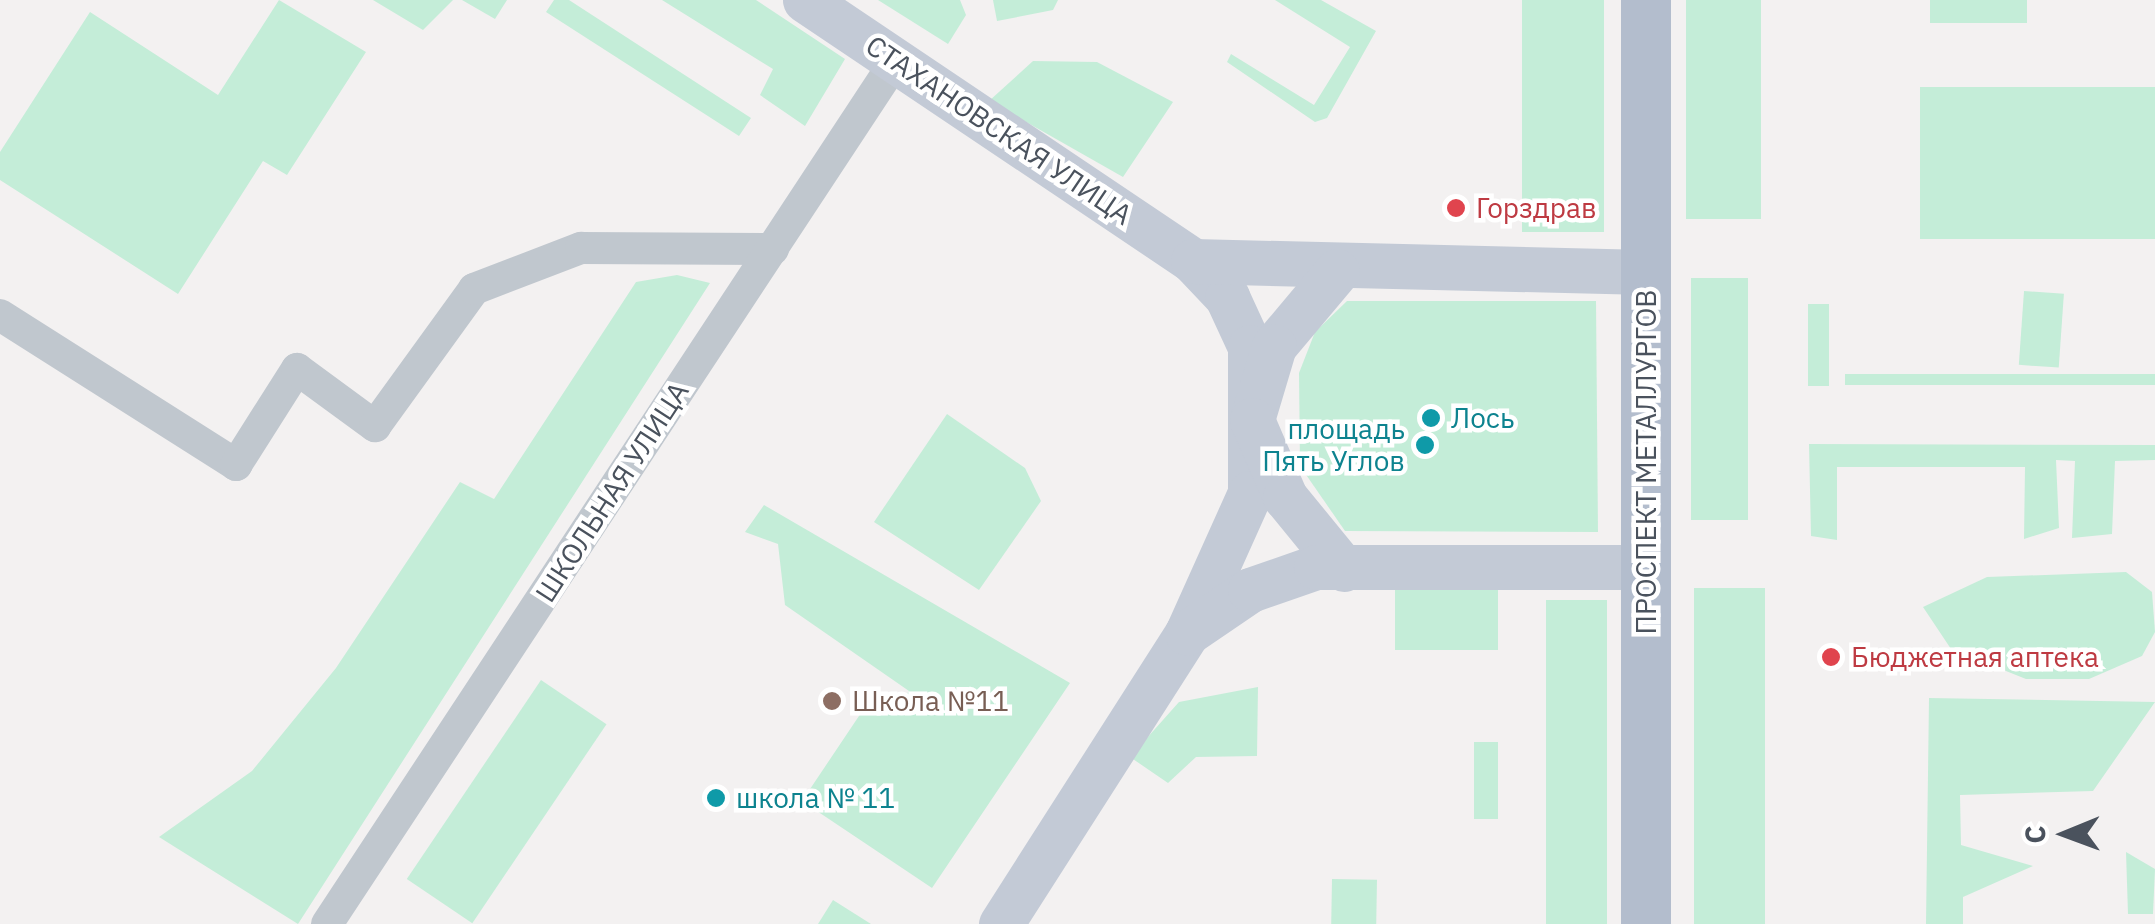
<!DOCTYPE html>
<html>
<head>
<meta charset="utf-8">
<style>
  body { margin:0 }
  #map { position:relative; width:2155px; height:924px; overflow:hidden; background:#f3f1f1; font-family:"IBM Plex Sans",sans-serif }
  div>[style] { position:absolute }
  .green>* { inset:0; background:#c4edd8; transform-origin:0 0 }
  .street>* { height:32px; margin:-16px; padding:0 16px; transform-origin:16px; border-radius:16px; background:#c0c7ce }
  .secondary>* { height:45px; margin:-22.5px; padding:0 22.5px; transform-origin:22.5px; border-radius:22.5px; background:#c3cad6 }
  .primary>* { height:50px; margin:-25px; padding:0 25px; transform-origin:25px; border-radius:25px; background:#b3bdcd }
  .dots>* { width:28px; height:28px; translate:-50% -50%; box-sizing:border-box; border:5px solid #fff; border-radius:50% }
  span { translate:-50% -50%; white-space:nowrap; text-align:center; line-height:1.15; -webkit-text-stroke:9px #fff; paint-order:stroke }
  .street-label { font-size:28px; color:#4a525d }
  .health-label { font-size:28px; color:#be3a42 }
  .left { translate:0 -50%; text-align:left }
  .culture-label { font-size:28px; color:#0d838f }
  .right { translate:-100% -50%; text-align:right }
  .education-label { font-size:28px; color:#785e54 }
  .north { position:absolute; left:2015px; top:784px; width:100px; height:100px; -webkit-text-stroke:8px #fff; paint-order:stroke; rotate:269deg; font-size:28px; font-weight:700; line-height:40px; text-align:center; color:#4a525d }
  .north::after { content:''; display:block; margin:auto; width:35px; height:45px; background:#4a525d; clip-path:polygon(50% 0,100% 100%,50% 72%,0 100%) }
</style>
</head>
<body>
<div id="map">
  <div class="green">
    <div style="clip-path:polygon(279px 0,366px 52px,287px 175px,263px 161px,178px 294px,0 180px,0 152px,90px 12px,218px 95px)"></div>
    <div style="clip-path:polygon(373px 0,453px 0,423px 30px)"></div>
    <div style="clip-path:polygon(462px 0,507px 0,495px 19px)"></div>
    <div style="clip-path:polygon(554px 0,569px 0,751px 118px,739px 136px,546px 12px)"></div>
    <div style="clip-path:polygon(662px 0,756px 0,845px 59px,805px 126px,760px 95px,773px 69px)"></div>
    <div style="clip-path:polygon(878px 0,960px 0,966px 15px,948px 44px)"></div>
    <div style="clip-path:polygon(993px 0,1058px 0,1053px 10px,997px 21px)"></div>
    <div style="clip-path:polygon(1275px 0,1321px 0,1376px 31px,1327px 118px,1315px 122px,1227px 62px,1231px 54px,1314px 105px,1350px 47px)"></div>
    <div style="left:1522px;top:0;width:82px;height:232px"></div>
    <div style="left:1686px;top:0;width:75px;height:219px"></div>
    <div style="left:1930px;top:0;width:97px;height:23px"></div>
    <div style="clip-path:polygon(1033px 61px,1097px 62px,1173px 102px,1123px 177px,989px 101px)"></div>
    <div style="left:2155px;top:87px;width:152px;height:235px;rotate:90deg"></div>
    <div style="clip-path:polygon(677px 275px,710px 283px,298px 924px,159px 837px,252px 771px,336px 668px,460px 482px,494px 499px,636px 282px)"></div>
    <div style="left:1691px;top:278px;width:57px;height:242px"></div>
    <div style="left:2024px;top:291px;width:40px;height:74px;rotate:4deg"></div>
    <div style="clip-path:polygon(1347px 301px,1596px 301px,1598px 532px,1345px 531px,1300px 466px,1299px 373px,1315px 332px)"></div>
    <div style="left:1808px;top:304px;width:21px;height:82px"></div>
    <div style="left:1845px;top:374px;width:310px;height:11px"></div>
    <div style="clip-path:polygon(947px 414px,1025px 468px,1041px 501px,979px 590px,874px 522px)"></div>
    <div style="clip-path:polygon(1809px 444px,2155px 445px,2155px 460px,2115px 461px,2112px 534px,2072px 538px,2075px 461px,2056px 460px,2059px 528px,2024px 539px,2025px 467px,1837px 467px,1837px 540px,1811px 536px)"></div>
    <div style="clip-path:polygon(764px 505px,1070px 683px,932px 888px,802px 801px,865px 707px,892px 715px,909px 691px,785px 605px,778px 544px,745px 532px)"></div>
    <div style="clip-path:polygon(2126px 572px,2152px 592px,2155px 632px,2142px 656px,2089px 679px,2026px 679px,1951px 649px,1923px 607px,1987px 577px)"></div>
    <div style="left:1765px;top:588px;width:336px;height:71px;rotate:90deg"></div>
    <div style="left:1498px;top:589px;width:61px;height:103px;rotate:90deg"></div>
    <div style="left:1607px;top:600px;width:324px;height:61px;rotate:90deg"></div>
    <div style="left:541px;top:680px;width:79px;height:240px;rotate:34deg"></div>
    <div style="clip-path:polygon(1258px 687px,1257px 756px,1196px 757px,1168px 783px,1130px 757px,1179px 702px)"></div>
    <div style="clip-path:polygon(1929px 698px,2155px 702px,2093px 791px,1960px 795px,1961px 845px,2033px 866px,1963px 897px,1963px 924px,1926px 924px)"></div>
    <div style="left:1498px;top:742px;width:77px;height:24px;rotate:90deg"></div>
    <div style="clip-path:polygon(2126px 852px,2155px 869px,2153px 914px,2128px 914px)"></div>
    <div style="left:1332px;top:879px;width:45px;height:45px;rotate:1deg"></div>
    <div style="clip-path:polygon(833px 900px,871px 924px,818px 924px)"></div>
  </div>
  <div class="street">
    <div style="left:0;top:315px;width:280px;rotate:32.4deg"></div>
    <div style="left:236px;top:465px;width:114px;rotate:-57.6deg"></div>
    <div style="left:297px;top:369px;width:97px;rotate:36.2deg"></div>
    <div style="left:375px;top:426px;width:169px;rotate:-54.1deg"></div>
    <div style="left:474px;top:289px;width:115px;rotate:-21deg"></div>
    <div style="left:581px;top:248px;width:192px;rotate:0.3deg"></div>
    <div style="left:327px;top:924px;width:1036px;rotate:-56.62deg"></div>
  </div>
  <div class="secondary">
    <div style="left:805px;top:0;width:468px;rotate:33.9deg"></div>
    <div style="left:1193px;top:261px;width:50px;rotate:46.6deg"></div>
    <div style="left:1227px;top:297px;width:55px;rotate:65.3deg"></div>
    <div style="left:1250px;top:347px;width:146px;rotate:90deg"></div>
    <div style="left:1250px;top:493px;width:154px;rotate:114.2deg"></div>
    <div style="left:1193px;top:261px;width:454px;rotate:1.4deg"></div>
    <div style="left:1337px;top:271px;width:98px;rotate:130deg"></div>
    <div style="left:1274px;top:346px;width:77px;rotate:106.6deg"></div>
    <div style="left:1252px;top:420px;width:84px;rotate:66.8deg"></div>
    <div style="left:1285px;top:497px;width:93px;rotate:50.7deg"></div>
    <div style="left:1001px;top:924px;width:345px;rotate:-57.4deg"></div>
    <div style="left:1187px;top:633px;width:76px;rotate:-34.3deg"></div>
    <div style="left:1250px;top:590px;width:70px;rotate:-19.2deg"></div>
    <div style="left:1316px;top:567px;width:330px"></div>
  </div>
  <div class="primary">
    <div style="left:1646px;top:0;width:924px;rotate:90deg"></div>
  </div>
  <div class="dots">
    <div style="left:1456px;top:208px;background:#e0444e"></div>
    <div style="left:1431px;top:418px;background:#0f9aa8"></div>
    <div style="left:1425px;top:445px;background:#0f9aa8"></div>
    <div style="left:1831px;top:657px;background:#e0444e"></div>
    <div style="left:832px;top:701px;background:#8d6e63"></div>
    <div style="left:716px;top:798px;background:#0f9aa8"></div>
  </div>
  <div class="street-label">
    <span style="left:999px;top:130px;rotate:34deg">СТАХАНОВСКАЯ УЛИЦА</span>
    <span style="left:1646px;top:462px;rotate:-90deg">ПРОСПЕКТ МЕТАЛЛУРГОВ</span>
    <span style="left:612px;top:492px;rotate:-57deg">ШКОЛЬНАЯ УЛИЦА</span>
  </div>
  <div class="health-label">
    <span class="left" style="left:1476px;top:208px">Горздрав</span>
    <span class="left" style="left:1851px;top:657px">Бюджетная аптека</span>
  </div>
  <div class="culture-label">
    <span class="left" style="left:1451px;top:418px">Лось</span>
    <span class="right" style="left:1405px;top:445px">площадь<br>Пять Углов</span>
    <span class="left" style="left:736px;top:798px">школа № 11</span>
  </div>
  <div class="education-label">
    <span class="left" style="left:852px;top:701px">Школа №11</span>
  </div>
  <div class="north">С</div>
</div>
</body>
</html>
